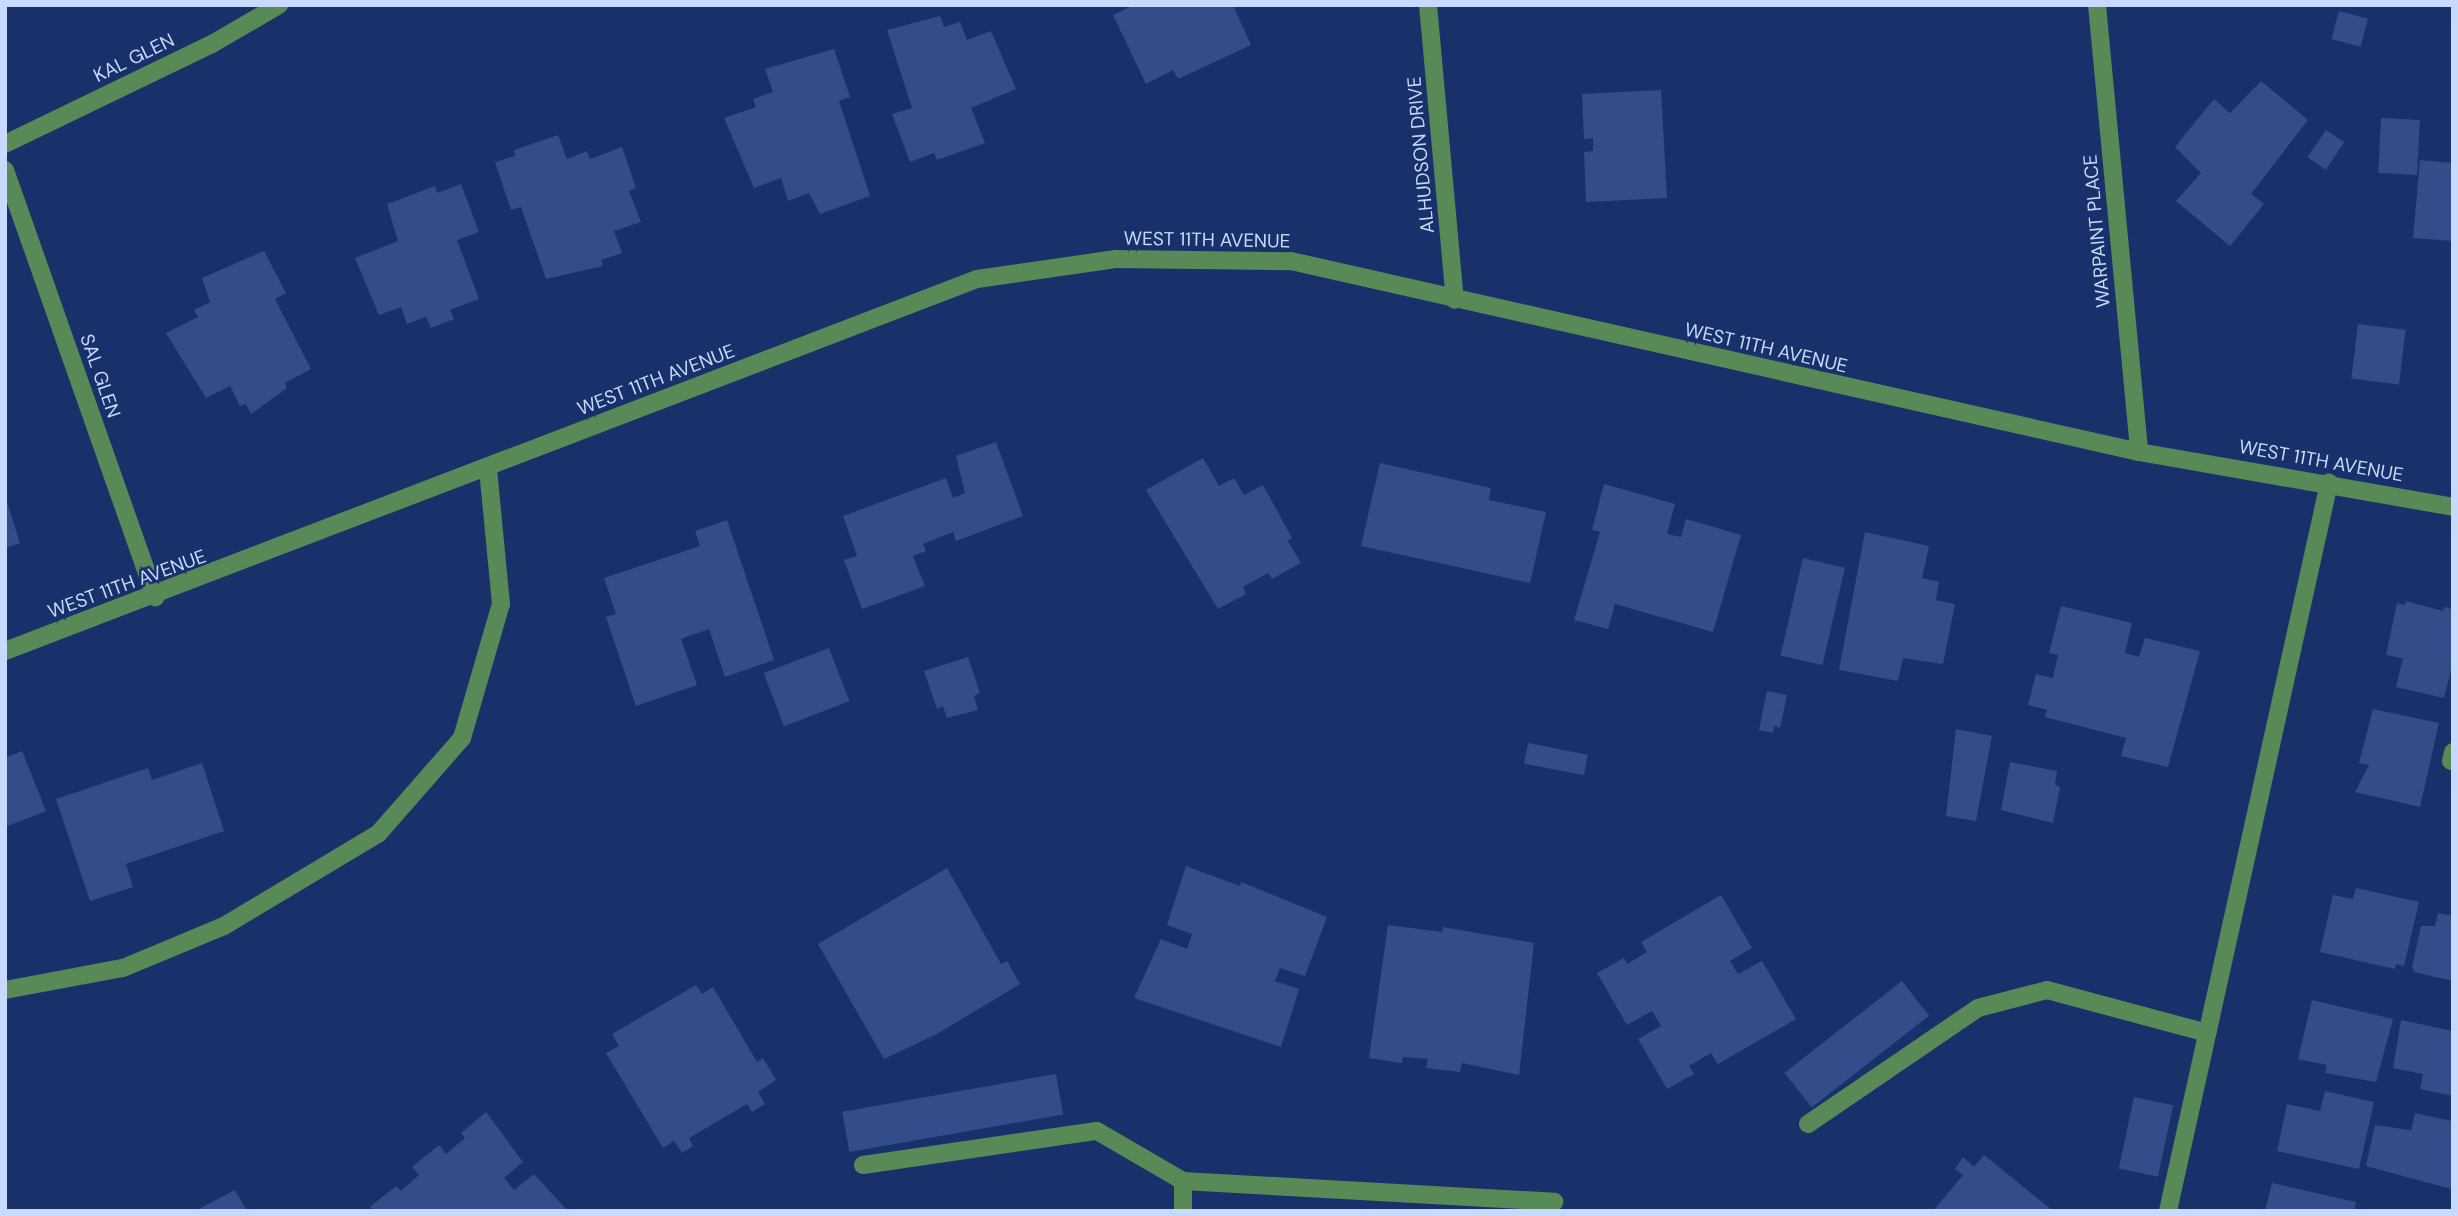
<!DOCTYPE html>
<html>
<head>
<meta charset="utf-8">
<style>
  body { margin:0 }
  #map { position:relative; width:2458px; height:1216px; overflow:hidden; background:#19316b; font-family:"DM Sans",sans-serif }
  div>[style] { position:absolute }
  .building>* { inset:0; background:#324d89; transform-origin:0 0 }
  .minor>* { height:18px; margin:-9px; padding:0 9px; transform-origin:9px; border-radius:9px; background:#578a57 }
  span { translate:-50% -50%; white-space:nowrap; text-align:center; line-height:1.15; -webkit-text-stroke:5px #19316b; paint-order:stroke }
  .street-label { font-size:19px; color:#c7d9fc }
  .frame { position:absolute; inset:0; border:7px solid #c7d9fc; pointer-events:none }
</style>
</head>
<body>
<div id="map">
  <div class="building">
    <div style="clip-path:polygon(1134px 5px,1233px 5px,1251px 45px,1178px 79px,1173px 70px,1146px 84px,1113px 15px)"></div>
    <div style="left:2339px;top:11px;width:30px;height:29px;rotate:15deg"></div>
    <div style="clip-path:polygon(940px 16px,944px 27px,960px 22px,967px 40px,991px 31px,1016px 89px,971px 108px,985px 143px,937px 160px,934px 153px,910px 162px,892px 114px,912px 108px,887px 30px)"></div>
    <div style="clip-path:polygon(834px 49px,850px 97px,839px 101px,870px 196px,820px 214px,809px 193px,788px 201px,781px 178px,754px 188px,724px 118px,756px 107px,753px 99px,773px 92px,765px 69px)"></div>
    <div style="clip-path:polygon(2261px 81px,2308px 120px,2251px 194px,2264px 204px,2230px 246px,2176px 201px,2201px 173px,2175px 147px,2214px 99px,2230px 113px)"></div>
    <div style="clip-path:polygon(1661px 90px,1667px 198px,1586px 202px,1584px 152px,1593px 151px,1593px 138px,1584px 139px,1582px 94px)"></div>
    <div style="left:2381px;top:118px;width:39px;height:55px;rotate:3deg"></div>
    <div style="left:2326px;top:130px;width:22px;height:33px;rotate:34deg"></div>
    <div style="clip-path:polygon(558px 135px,567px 159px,587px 151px,590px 159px,622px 147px,636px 188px,629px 191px,641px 222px,614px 231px,622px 253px,601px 260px,603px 266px,546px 279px,521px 207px,511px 210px,495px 162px,515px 156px,514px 150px)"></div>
    <div style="clip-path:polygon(2420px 160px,2453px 163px,2453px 241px,2413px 238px)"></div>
    <div style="clip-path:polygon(461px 184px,479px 232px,457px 240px,479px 299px,450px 310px,454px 319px,431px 328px,426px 317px,407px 324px,401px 307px,379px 315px,355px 258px,398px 241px,387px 204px,435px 186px,437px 193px)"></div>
    <div style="clip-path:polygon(264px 251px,286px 293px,275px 299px,311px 369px,285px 383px,287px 388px,251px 414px,246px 404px,240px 406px,230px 386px,206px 398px,166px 333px,198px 317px,194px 310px,210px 302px,202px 278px)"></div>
    <div style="left:2358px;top:324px;width:48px;height:55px;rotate:7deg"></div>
    <div style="clip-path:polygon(996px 442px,1023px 516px,956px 541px,953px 532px,923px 544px,926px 551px,913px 556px,925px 586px,862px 609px,844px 560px,857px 556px,843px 516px,946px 478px,953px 498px,965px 493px,956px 456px)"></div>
    <div style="clip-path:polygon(1203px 458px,1219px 486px,1234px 478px,1244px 495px,1263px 485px,1292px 538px,1288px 541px,1301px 563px,1272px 579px,1268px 573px,1243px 587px,1246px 594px,1218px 609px,1146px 490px)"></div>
    <div style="clip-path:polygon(1380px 463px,1491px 488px,1489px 500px,1546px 512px,1530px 583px,1361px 546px)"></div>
    <div style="clip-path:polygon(1604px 484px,1675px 504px,1667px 534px,1681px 537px,1686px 519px,1741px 535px,1713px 632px,1615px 604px,1608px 629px,1574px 620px,1600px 532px,1592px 530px)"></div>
    <div style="clip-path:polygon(6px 499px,20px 543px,5px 548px,5px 500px)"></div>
    <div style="clip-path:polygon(727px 520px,774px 660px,725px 677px,709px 629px,681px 639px,697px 685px,636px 706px,606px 617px,616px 614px,604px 578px,700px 546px,695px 531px)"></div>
    <div style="clip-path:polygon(1865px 532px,1929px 546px,1922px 578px,1939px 582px,1936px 600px,1955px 604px,1943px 664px,1903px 658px,1898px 681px,1839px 670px)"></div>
    <div style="left:1803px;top:558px;width:43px;height:100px;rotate:13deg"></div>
    <div style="clip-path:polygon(2406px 601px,2443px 611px,2444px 607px,2453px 609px,2453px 662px,2444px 698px,2396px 687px,2403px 658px,2386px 655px,2397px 603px,2405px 605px)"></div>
    <div style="clip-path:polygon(2061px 606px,2132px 623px,2125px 653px,2139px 657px,2145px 638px,2200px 651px,2168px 767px,2121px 756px,2126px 738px,2045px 717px,2047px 710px,2028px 705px,2036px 674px,2053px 678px,2058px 655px,2049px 653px)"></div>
    <div style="left:829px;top:648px;width:57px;height:70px;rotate:69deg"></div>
    <div style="clip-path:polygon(968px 657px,980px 693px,974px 696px,978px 710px,947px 718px,943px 706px,937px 709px,924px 671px)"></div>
    <div style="clip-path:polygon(1767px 691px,1787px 695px,1780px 728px,1774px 726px,1773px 733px,1759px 730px)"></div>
    <div style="clip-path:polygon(2373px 709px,2439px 723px,2420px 807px,2355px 792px,2369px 765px,2359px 763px)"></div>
    <div style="clip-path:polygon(1956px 729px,1992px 736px,1976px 821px,1946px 816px)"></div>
    <div style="left:1528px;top:743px;width:61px;height:21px;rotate:11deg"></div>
    <div style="clip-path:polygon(22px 751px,46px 811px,5px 827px,5px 758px)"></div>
    <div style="clip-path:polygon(2010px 762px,2057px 771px,2055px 785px,2060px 787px,2053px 823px,2001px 810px)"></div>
    <div style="clip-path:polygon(202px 763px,224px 831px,126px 864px,133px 887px,90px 901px,56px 799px,148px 768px,152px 780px)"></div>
    <div style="clip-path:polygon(1186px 866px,1240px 886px,1241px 882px,1327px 917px,1305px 976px,1280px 968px,1275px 981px,1299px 989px,1281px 1047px,1134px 998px,1161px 939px,1187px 949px,1192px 934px,1167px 925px)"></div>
    <div style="clip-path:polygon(947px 868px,1001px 964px,1007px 961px,1020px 984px,937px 1034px,884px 1059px,818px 944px)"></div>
    <div style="clip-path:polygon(2356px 888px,2419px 902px,2404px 966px,2396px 964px,2395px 969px,2320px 952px,2333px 895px,2353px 899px)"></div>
    <div style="clip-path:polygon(1721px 895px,1752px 948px,1730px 961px,1738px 974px,1762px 961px,1796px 1019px,1718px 1064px,1711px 1053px,1689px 1066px,1694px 1074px,1667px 1089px,1638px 1039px,1661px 1026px,1652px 1011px,1627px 1025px,1597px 973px,1624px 958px,1627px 964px,1647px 952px,1641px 942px)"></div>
    <div style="clip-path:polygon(2438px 913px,2453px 916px,2453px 981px,2414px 972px,2412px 967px,2421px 926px,2435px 926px)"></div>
    <div style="clip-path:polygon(1388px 925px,1442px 932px,1443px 927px,1534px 943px,1519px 1075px,1462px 1063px,1460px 1072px,1426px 1068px,1428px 1059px,1403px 1057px,1402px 1063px,1369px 1058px)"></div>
    <div style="left:1902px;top:981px;width:44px;height:149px;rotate:52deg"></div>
    <div style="clip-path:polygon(696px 985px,702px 994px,713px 987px,757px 1062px,763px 1058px,776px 1080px,758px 1092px,765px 1104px,752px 1112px,747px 1104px,689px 1138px,693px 1146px,682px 1153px,674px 1141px,663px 1148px,606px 1053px,619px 1046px,612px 1034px)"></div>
    <div style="clip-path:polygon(2312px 1000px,2393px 1019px,2376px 1082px,2325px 1073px,2327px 1065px,2298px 1059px)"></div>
    <div style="clip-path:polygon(2401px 1020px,2453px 1031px,2453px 1096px,2420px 1089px,2423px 1074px,2393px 1068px)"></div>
    <div style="left:1056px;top:1074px;width:41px;height:217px;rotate:80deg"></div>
    <div style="clip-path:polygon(2325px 1091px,2374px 1102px,2359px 1169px,2277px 1151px,2287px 1104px,2320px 1111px)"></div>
    <div style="left:2134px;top:1097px;width:40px;height:73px;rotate:12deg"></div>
    <div style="clip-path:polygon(486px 1112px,523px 1162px,504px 1178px,514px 1190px,534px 1174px,568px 1211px,373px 1211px,370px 1207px,396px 1186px,401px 1191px,419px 1175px,412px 1167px,439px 1145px,446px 1154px,465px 1138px,461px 1133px)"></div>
    <div style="clip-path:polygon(2415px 1113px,2452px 1121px,2451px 1189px,2366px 1166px,2375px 1125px,2411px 1130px)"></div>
    <div style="clip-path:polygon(1984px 1155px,2053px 1211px,1933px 1211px,1963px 1175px,1955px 1169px,1963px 1157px,1974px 1167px)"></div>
    <div style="clip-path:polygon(2272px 1183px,2356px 1202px,2354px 1211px,2265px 1211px)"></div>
    <div style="clip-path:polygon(235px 1190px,247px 1211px,195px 1211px)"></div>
  </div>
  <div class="minor">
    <div style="left:1428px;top:5px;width:296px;rotate:84.8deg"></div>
    <div style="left:2097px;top:5px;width:449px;rotate:84.6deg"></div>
    <div style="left:5px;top:144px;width:230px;rotate:-25.8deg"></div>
    <div style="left:212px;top:44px;width:78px;rotate:-30.2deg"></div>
    <div style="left:5px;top:170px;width:453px;rotate:70.6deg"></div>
    <div style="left:5px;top:651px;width:1041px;rotate:-20.94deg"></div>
    <div style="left:977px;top:279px;width:140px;rotate:-8.2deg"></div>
    <div style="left:1116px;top:259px;width:175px;rotate:0.7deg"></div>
    <div style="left:1291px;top:261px;width:869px;rotate:12.69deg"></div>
    <div style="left:2139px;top:452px;width:319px;rotate:9.9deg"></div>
    <div style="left:2451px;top:761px;width:9px;rotate:-77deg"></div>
    <div style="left:5px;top:990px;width:120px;rotate:-10.6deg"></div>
    <div style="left:123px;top:968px;width:109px;rotate:-22.6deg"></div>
    <div style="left:224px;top:926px;width:179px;rotate:-30.9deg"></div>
    <div style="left:378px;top:834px;width:128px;rotate:-48.8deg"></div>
    <div style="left:462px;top:738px;width:140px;rotate:-73.8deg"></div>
    <div style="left:501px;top:604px;width:137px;rotate:-95.5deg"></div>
    <div style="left:1808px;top:1124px;width:206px;rotate:-34.3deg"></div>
    <div style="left:1978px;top:1008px;width:71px;rotate:-14.6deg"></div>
    <div style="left:2047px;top:990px;width:166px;rotate:15deg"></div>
    <div style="left:863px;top:1165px;width:236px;rotate:-8.3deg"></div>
    <div style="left:1097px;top:1131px;width:99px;rotate:30.2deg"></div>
    <div style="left:1183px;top:1211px;width:30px;rotate:-90deg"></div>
    <div style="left:1183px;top:1181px;width:372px;rotate:3.2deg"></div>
    <div style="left:2168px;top:1211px;width:746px;rotate:-77.53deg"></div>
  </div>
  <div class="street-label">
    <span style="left:134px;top:58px;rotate:-26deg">KAL GLEN</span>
    <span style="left:1421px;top:155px;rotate:-95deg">ALHUDSON DRIVE</span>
    <span style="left:2097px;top:231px;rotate:-95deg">WARPAINT PLACE</span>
    <span style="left:1207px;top:240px;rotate:1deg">WEST 11TH AVENUE</span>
    <span style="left:1766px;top:348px;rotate:13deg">WEST 11TH AVENUE</span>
    <span style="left:100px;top:376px;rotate:71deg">SAL GLEN</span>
    <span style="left:656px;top:380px;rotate:-21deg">WEST 11TH AVENUE</span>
    <span style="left:2321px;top:461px;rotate:10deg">WEST 11TH AVENUE</span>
    <span style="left:127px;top:584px;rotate:-20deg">WEST 11TH AVENUE</span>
  </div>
  <div class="frame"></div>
</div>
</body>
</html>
